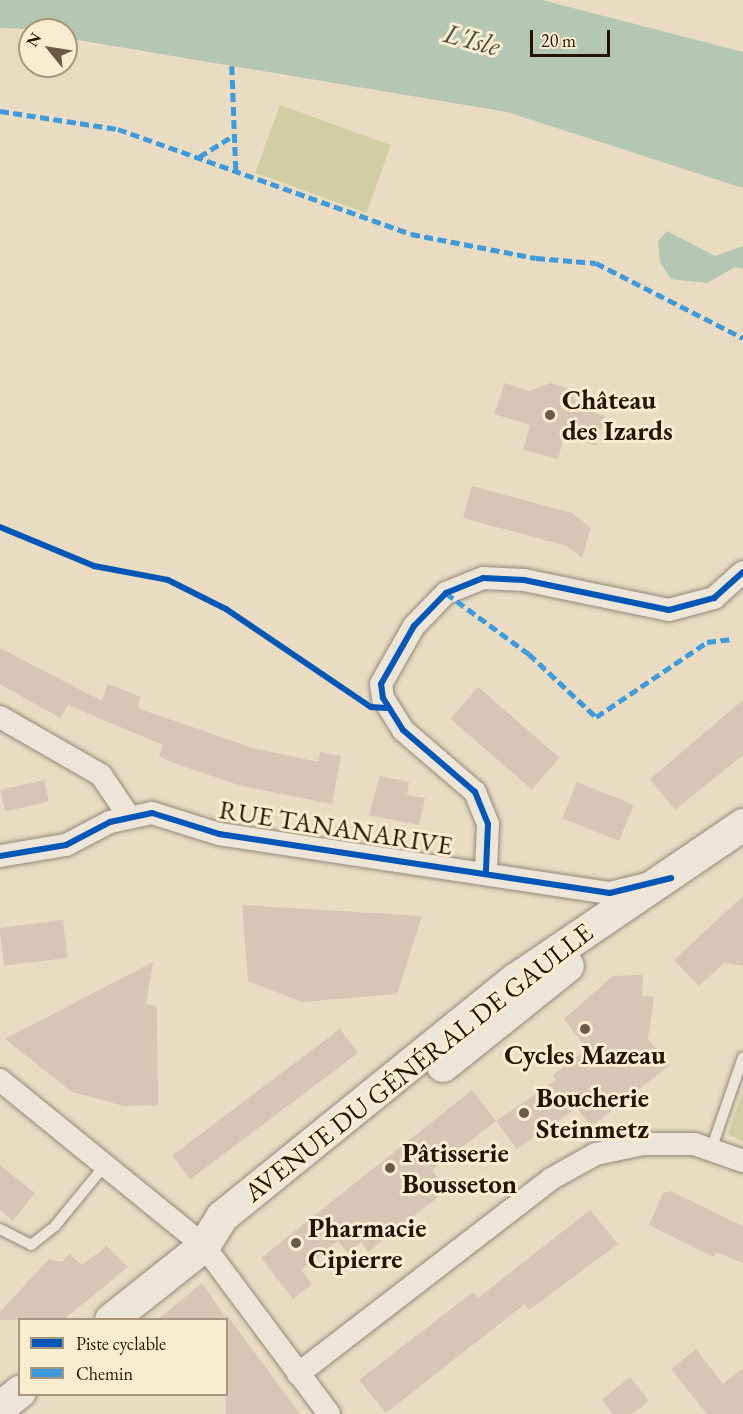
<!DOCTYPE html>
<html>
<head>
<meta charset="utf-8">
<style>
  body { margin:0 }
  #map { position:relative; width:743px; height:1414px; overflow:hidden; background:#e9dcc3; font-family:"EB Garamond",serif }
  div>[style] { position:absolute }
  .green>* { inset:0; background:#d2cea4; transform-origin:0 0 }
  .water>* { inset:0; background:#b4c7b2 }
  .building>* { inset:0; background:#d7c5b5; transform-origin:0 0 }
  .roads { filter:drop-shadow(0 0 2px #938a7a) drop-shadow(0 0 2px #938a7a) }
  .lane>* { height:10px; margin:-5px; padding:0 5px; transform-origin:5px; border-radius:5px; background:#ece5d8 }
  .street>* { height:22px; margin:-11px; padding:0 11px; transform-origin:11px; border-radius:11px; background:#ece5d8 }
  .secondary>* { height:32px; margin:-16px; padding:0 16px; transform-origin:16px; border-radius:16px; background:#ece5d8 }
  .quiet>* { height:4.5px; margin-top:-2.25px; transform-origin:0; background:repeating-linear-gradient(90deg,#3c9add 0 9px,transparent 0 13.5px) }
  .cycleway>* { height:6px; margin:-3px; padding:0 3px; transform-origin:3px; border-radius:3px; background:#0057b8 }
  .dots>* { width:16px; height:16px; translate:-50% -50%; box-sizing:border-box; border:3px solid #faecce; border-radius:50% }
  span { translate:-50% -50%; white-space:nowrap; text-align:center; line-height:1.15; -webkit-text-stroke:6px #faecce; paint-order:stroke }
  .poi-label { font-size:27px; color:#251404; font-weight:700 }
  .left { translate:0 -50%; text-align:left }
  .street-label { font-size:27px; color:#251404 }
  .water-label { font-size:28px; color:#4f503e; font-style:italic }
  .legend { position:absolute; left:18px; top:1318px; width:210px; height:78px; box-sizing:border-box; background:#faecce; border:2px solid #a5967d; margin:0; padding:8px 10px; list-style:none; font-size:18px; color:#251404 }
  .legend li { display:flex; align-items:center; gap:12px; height:30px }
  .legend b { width:30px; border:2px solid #a5967d }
  .north { position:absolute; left:18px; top:18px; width:60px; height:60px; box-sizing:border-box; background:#faecce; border:2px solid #a5967d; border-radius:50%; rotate:300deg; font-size:16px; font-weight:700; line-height:24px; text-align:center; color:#251404 }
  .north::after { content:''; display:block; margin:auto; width:21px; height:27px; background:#6a5a47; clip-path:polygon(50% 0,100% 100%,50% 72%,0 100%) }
  .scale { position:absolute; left:530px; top:30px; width:80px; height:27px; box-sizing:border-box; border:3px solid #251404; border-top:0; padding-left:8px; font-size:18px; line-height:21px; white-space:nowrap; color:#251404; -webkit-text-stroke:4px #faecce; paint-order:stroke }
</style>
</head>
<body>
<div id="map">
  <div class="green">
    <div style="left:280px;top:105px;width:118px;height:72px;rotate:20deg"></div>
    <div style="clip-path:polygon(743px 1090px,743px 1142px,728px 1134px)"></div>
  </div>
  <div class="water">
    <div style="clip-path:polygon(0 0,542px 0,743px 52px,743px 188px,507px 112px,66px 38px,66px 30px,0 28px)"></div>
    <div style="clip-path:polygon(667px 231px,715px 256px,743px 246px,743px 269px,735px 267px,707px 283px,671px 279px,660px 262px,658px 241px)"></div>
  </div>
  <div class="building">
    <div style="clip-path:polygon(505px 383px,529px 391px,551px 383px,568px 388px,580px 408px,605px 416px,596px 446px,564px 436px,558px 459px,523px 450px,530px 425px,494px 414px)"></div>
    <div style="clip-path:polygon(472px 486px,572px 513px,591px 528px,582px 558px,567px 546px,463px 518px)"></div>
    <div style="clip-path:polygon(0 648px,102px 701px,108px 684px,141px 697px,137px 708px,253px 748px,318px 762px,320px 752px,341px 756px,332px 804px,241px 786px,174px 763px,159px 756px,163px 745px,68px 705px,60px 718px,0 684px)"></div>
    <div style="left:478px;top:687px;width:108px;height:42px;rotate:41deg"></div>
    <div style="clip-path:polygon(743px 700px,743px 755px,675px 810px,650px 779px)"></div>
    <div style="clip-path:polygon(380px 776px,409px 782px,407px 795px,425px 798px,419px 825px,369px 815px)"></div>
    <div style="left:44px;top:780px;width:22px;height:45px;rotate:77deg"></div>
    <div style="left:577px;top:782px;width:61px;height:39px;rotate:22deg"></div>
    <div style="clip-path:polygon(743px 896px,743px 966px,724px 963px,699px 986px,674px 960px)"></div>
    <div style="clip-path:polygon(242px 905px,422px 916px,397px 994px,302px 1002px,248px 981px)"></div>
    <div style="left:63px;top:920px;width:38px;height:64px;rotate:83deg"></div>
    <div style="clip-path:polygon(153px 962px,146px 1004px,157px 1006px,158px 1105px,124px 1106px,72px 1092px,5px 1039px)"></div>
    <div style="clip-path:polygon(643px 975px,642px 996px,654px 997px,648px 1039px,670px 1065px,591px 1127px,577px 1108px,517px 1149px,496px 1121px,556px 1080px,553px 1075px,587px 1049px,564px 1019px,613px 976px)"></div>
    <div style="left:340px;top:1029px;width:30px;height:210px;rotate:53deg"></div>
    <div style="clip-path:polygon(472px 1090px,496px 1121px,432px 1170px,447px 1190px,368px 1252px,361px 1242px,348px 1253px,338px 1241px,301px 1270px,312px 1284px,293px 1299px,261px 1258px)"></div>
    <div style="clip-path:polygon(0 1165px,35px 1193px,13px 1221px,0 1210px)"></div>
    <div style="clip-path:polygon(670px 1191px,743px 1226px,743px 1263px,716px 1252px,714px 1257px,649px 1225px,663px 1193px)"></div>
    <div style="clip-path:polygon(590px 1210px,618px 1244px,529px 1310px,525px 1304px,386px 1413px,359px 1380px,473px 1292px,478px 1298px)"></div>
    <div style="clip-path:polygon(107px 1246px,128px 1267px,63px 1320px,0 1320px,0 1312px,49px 1259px,62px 1262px,69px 1254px,82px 1265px)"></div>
    <div style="clip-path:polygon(202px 1283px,226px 1318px,226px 1314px,300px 1414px,226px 1414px,226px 1320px,157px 1320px)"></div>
    <div style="clip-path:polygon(696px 1349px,723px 1384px,743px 1368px,743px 1414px,707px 1414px,671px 1369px)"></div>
    <div style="clip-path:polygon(630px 1377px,649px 1401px,632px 1414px,613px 1414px,602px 1400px)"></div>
  </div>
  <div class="roads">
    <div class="lane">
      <div style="left:711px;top:1150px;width:98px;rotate:-71deg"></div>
      <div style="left:0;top:1229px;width:35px;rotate:27deg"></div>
      <div style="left:31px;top:1245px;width:31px;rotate:-38deg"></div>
      <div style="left:55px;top:1226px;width:80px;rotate:-50.6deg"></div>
    </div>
    <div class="street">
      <div style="left:0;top:717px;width:116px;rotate:29.9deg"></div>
      <div style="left:101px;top:775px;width:48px;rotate:56deg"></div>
      <div style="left:0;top:856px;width:67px;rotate:-9.5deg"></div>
      <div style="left:66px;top:845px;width:50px;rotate:-27.6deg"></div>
      <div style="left:110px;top:822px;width:43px;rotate:-12.1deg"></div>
      <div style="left:152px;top:813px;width:70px;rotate:17.4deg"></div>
      <div style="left:219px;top:834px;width:395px;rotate:8.6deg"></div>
      <div style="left:610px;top:893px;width:38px;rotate:-14deg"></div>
      <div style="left:486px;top:870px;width:46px;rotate:-87.5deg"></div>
      <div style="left:488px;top:824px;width:35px;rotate:-112deg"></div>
      <div style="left:475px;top:792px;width:95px;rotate:-139.3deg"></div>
      <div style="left:403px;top:730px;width:38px;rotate:-122deg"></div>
      <div style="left:383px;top:698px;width:14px;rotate:-98deg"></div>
      <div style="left:381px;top:684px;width:67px;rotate:-60.4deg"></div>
      <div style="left:414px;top:626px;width:46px;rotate:-45.9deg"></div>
      <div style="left:446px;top:593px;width:40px;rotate:-22deg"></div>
      <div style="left:483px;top:578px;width:41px;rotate:2.8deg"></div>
      <div style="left:524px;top:580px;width:148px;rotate:11.7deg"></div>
      <div style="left:669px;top:610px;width:47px;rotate:-14.9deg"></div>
      <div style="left:714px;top:598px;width:39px;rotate:-42deg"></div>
      <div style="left:0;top:1080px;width:263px;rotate:39.1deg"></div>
      <div style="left:204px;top:1246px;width:209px;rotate:53.3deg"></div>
      <div style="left:298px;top:1374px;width:319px;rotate:-37.6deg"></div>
      <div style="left:551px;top:1179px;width:51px;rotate:-29.1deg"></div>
      <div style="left:596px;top:1154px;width:48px;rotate:-12deg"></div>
      <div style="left:643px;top:1144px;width:51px"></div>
      <div style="left:694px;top:1144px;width:52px;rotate:19.1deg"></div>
    </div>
    <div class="secondary">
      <div style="left:443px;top:1066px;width:160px;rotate:-38.7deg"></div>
      <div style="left:111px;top:1320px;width:119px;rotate:-38.5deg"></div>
      <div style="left:204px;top:1246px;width:34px;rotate:-58deg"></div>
      <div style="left:222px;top:1217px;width:377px;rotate:-39deg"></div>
      <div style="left:515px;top:980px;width:276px;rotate:-34.2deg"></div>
      <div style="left:0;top:1408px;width:26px;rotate:-39deg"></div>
    </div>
  </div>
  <div class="quiet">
    <div style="left:232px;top:66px;width:106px;rotate:87.8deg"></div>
    <div style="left:0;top:111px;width:119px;rotate:8.7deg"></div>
    <div style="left:118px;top:129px;width:311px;rotate:19.7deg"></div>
    <div style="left:411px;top:234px;width:127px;rotate:10.9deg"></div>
    <div style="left:536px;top:258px;width:60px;rotate:4.8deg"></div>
    <div style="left:596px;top:263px;width:165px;rotate:27deg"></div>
    <div style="left:199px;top:157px;width:38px;rotate:-32deg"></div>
    <div style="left:446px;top:593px;width:103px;rotate:36.3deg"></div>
    <div style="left:529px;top:654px;width:92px;rotate:43.2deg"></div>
    <div style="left:596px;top:717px;width:134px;rotate:-34deg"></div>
    <div style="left:707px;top:642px;width:25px;rotate:-7deg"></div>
  </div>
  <div class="cycleway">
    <div style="left:0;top:527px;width:102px;rotate:22.5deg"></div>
    <div style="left:94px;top:566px;width:75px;rotate:10.7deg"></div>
    <div style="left:168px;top:580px;width:65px;rotate:26.6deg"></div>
    <div style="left:226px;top:609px;width:175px;rotate:34.1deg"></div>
    <div style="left:371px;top:707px;width:15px;rotate:4deg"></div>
    <div style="left:0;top:856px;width:67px;rotate:-9.5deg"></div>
    <div style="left:66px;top:845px;width:50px;rotate:-27.6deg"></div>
    <div style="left:110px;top:822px;width:43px;rotate:-12.1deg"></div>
    <div style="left:152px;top:813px;width:70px;rotate:17.4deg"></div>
    <div style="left:219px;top:834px;width:395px;rotate:8.6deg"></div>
    <div style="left:610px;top:893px;width:63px;rotate:-13.8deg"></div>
    <div style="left:486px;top:870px;width:46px;rotate:-87.5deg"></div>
    <div style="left:488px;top:824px;width:35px;rotate:-112deg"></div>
    <div style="left:475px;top:792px;width:95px;rotate:-139.3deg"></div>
    <div style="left:403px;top:730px;width:38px;rotate:-122deg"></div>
    <div style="left:383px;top:698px;width:14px;rotate:-98deg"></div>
    <div style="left:381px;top:684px;width:67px;rotate:-60.4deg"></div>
    <div style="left:414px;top:626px;width:46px;rotate:-45.9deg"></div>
    <div style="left:446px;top:593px;width:40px;rotate:-22deg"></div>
    <div style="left:483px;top:578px;width:41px;rotate:2.8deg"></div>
    <div style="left:524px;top:580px;width:148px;rotate:11.7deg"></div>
    <div style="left:669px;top:610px;width:47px;rotate:-14.9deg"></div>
    <div style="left:714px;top:598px;width:39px;rotate:-42deg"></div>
  </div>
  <div class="dots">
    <div style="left:550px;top:415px;background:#6a5a47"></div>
    <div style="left:585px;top:1029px;background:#6a5a47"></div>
    <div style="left:524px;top:1113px;background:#6a5a47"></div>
    <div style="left:390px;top:1168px;background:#6a5a47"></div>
    <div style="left:296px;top:1243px;background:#6a5a47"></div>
  </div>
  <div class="poi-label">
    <span class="left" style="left:562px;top:415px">Château<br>des Izards</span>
    <span style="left:585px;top:1055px">Cycles Mazeau</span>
    <span class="left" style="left:536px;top:1113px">Boucherie<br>Steinmetz</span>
    <span class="left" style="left:402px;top:1168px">Pâtisserie<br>Bousseton</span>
    <span class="left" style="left:308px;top:1243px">Pharmacie<br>Cipierre</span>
  </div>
  <div class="street-label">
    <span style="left:336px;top:827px;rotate:9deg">RUE TANANARIVE</span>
    <span style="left:418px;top:1062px;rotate:-38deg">AVENUE DU GÉNÉRAL DE GAULLE</span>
  </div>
  <div class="water-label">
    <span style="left:472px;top:39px;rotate:15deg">L'Isle</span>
  </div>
  <ul class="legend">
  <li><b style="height:8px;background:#0057b8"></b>Piste cyclable</li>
  <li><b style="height:8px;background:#3c9add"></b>Chemin</li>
  </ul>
  <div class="north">N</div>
  <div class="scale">20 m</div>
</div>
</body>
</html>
